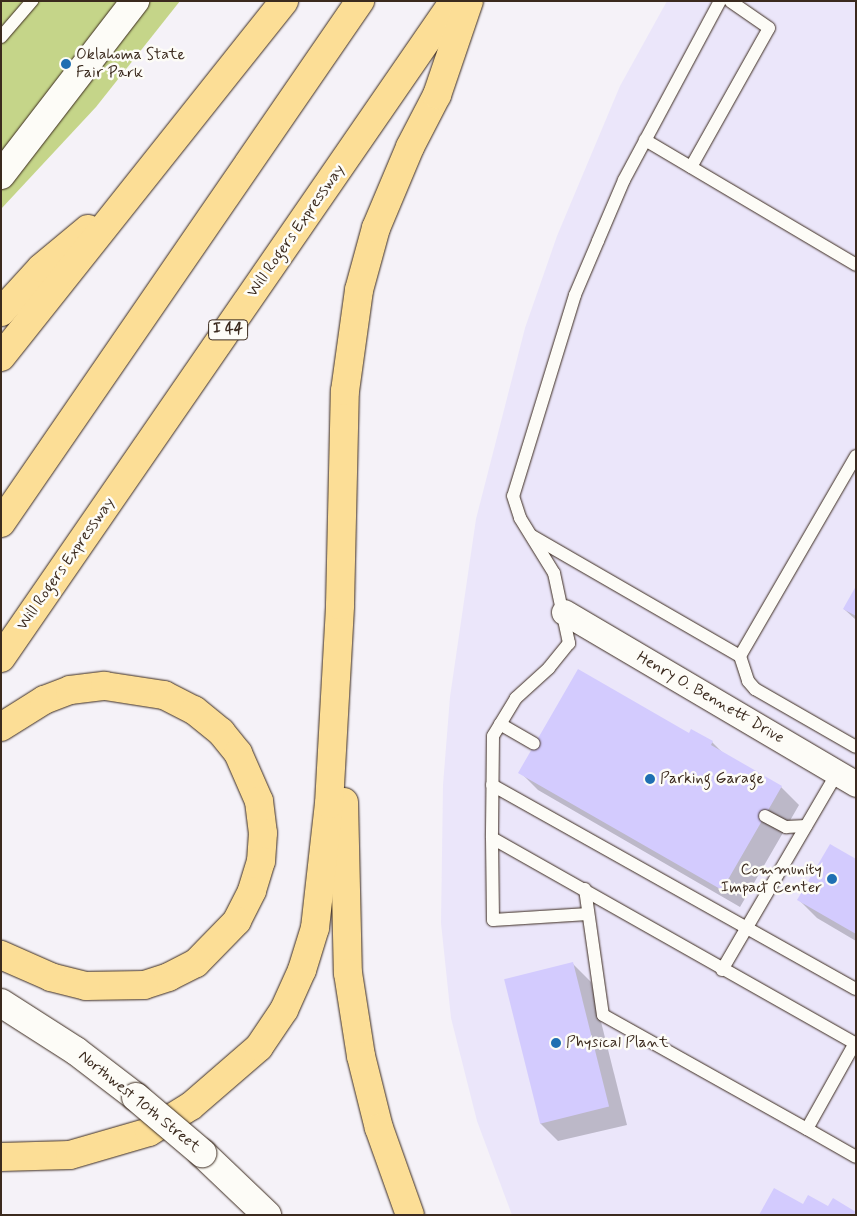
<!DOCTYPE html>
<html>
<head>
<meta charset="utf-8">
<style>
  body { margin:0 }
  #map { position:relative; width:857px; height:1216px; overflow:hidden; background:#f5f2f8; font-family:Mynerve,sans-serif }
  div>[style] { position:absolute }
  .built>* { inset:0; background:#ebe6fa }
  .green>* { inset:0; background:#c5d589 }
  .shadow>* { inset:0; background:#0003 }
  .building>* { inset:0; background:#d3cbfe; transform-origin:0 0 }
  .roads { filter:drop-shadow(0 0 1px #3b2a1e) drop-shadow(0 0 1px #3b2a1e) }
  .lane>* { height:12px; margin:-6px; padding:0 6px; transform-origin:6px; border-radius:6px; background:#fdfcf7 }
  .street>* { height:25px; margin:-12.5px; padding:0 12.5px; transform-origin:12.5px; border-radius:12.5px; background:#fdfcf7 }
  .secondary>* { height:28px; margin:-14px; padding:0 14px; transform-origin:14px; border-radius:14px; background:#fdfcf7 }
  .highway>* { height:28px; margin:-14px; padding:0 14px; transform-origin:14px; border-radius:14px; background:#fcde96 }
  .bridges { filter:drop-shadow(0 0 1px #3b2a1e) drop-shadow(0 0 1px #3b2a1e) }
  .secondary-bridge>* { height:28px; margin:-14px; padding:0 14px; transform-origin:14px; border-radius:14px; background:#fdfcf7 }
  .dots>* { width:14px; height:14px; translate:-50% -50%; box-sizing:border-box; border:2px solid #fdfcf7; border-radius:50% }
  span { translate:-50% -50%; white-space:nowrap; text-align:center; line-height:1.15; -webkit-text-stroke:5px #fdfcf7; paint-order:stroke }
  .shield-label span { padding:1px 4px; background:#fdfcf7; border:1px solid; border-radius:4px; -webkit-text-stroke-width:0 }
  .shield-label { font-size:15px; color:#3b2a1e; font-weight:700 }
  .poi-label { font-size:16px; color:#3b2a1e }
  .left { translate:0 -50%; text-align:left }
  .right { translate:-100% -50%; text-align:right }
  .street-label { font-size:16px; color:#3b2a1e }
  .frame { position:absolute; inset:0; border:2px solid #3b2a1e; pointer-events:none }
</style>
</head>
<body>
<div id="map">
  <div class="built">
    <div style="clip-path:polygon(667px 1px,856px 1px,856px 1215px,512px 1215px,477px 1121px,451px 1018px,441px 923px,443px 785px,450px 697px,476px 519px,525px 328px,557px 236px,620px 86px)"></div>
  </div>
  <div class="green">
    <div style="clip-path:polygon(1px 1px,180px 1px,96px 107px,1px 209px)"></div>
  </div>
  <div class="shadow">
    <div style="clip-path:polygon(856px 588px,856px 620px,844px 609px)"></div>
    <div style="clip-path:polygon(690px 735px,712px 742px,723px 753px,781px 787px,799px 805px,740px 907px,538px 790px,520px 772px)"></div>
    <div style="clip-path:polygon(856px 860px,856px 941px,817px 918px,799px 900px)"></div>
    <div style="clip-path:polygon(573px 964px,591px 982px,627px 1125px,558px 1141px,540px 1123px)"></div>
  </div>
  <div class="building">
    <div style="clip-path:polygon(856px 586px,856px 616px,843px 609px)"></div>
    <div style="clip-path:polygon(578px 669px,689px 733px,691px 729px,713px 741px,711px 745px,782px 786px,722px 890px,518px 773px)"></div>
    <div style="clip-path:polygon(830px 844px,856px 859px,856px 934px,797px 900px)"></div>
    <div style="left:573px;top:962px;width:149px;height:71px;rotate:76deg"></div>
    <div style="clip-path:polygon(774px 1188px,803px 1204px,808px 1195px,828px 1206px,833px 1198px,856px 1212px,856px 1215px,759px 1215px)"></div>
  </div>
  <div class="roads">
    <div class="lane">
      <div style="left:720px;top:1px;width:203px;rotate:118.2deg"></div>
      <div style="left:624px;top:180px;width:66px;rotate:113.1deg"></div>
      <div style="left:598px;top:241px;width:59px;rotate:113.1deg"></div>
      <div style="left:575px;top:295px;width:210px;rotate:107.1deg"></div>
      <div style="left:513px;top:496px;width:23px;rotate:72deg"></div>
      <div style="left:520px;top:518px;width:65px;rotate:58.3deg"></div>
      <div style="left:554px;top:573px;width:72px;rotate:77.9deg"></div>
      <div style="left:569px;top:643px;width:32px;rotate:129deg"></div>
      <div style="left:549px;top:668px;width:45px;rotate:137.7deg"></div>
      <div style="left:516px;top:698px;width:44px;rotate:121.2deg"></div>
      <div style="left:493px;top:736px;width:102px;rotate:90.6deg"></div>
      <div style="left:492px;top:838px;width:418px;rotate:29.5deg"></div>
      <div style="left:1px;top:37px;width:48px;rotate:-49.3deg"></div>
      <div style="left:645px;top:140px;width:245px;rotate:30.6deg"></div>
      <div style="left:691px;top:167px;width:159px;rotate:-60.7deg"></div>
      <div style="left:769px;top:28px;width:47px;rotate:-145.3deg"></div>
      <div style="left:856px;top:456px;width:231px;rotate:120.1deg"></div>
      <div style="left:740px;top:656px;width:26px;rotate:72deg"></div>
      <div style="left:748px;top:681px;width:11px;rotate:49deg"></div>
      <div style="left:755px;top:689px;width:116px;rotate:29.9deg"></div>
      <div style="left:532px;top:536px;width:240px;rotate:30deg"></div>
      <div style="left:500px;top:724px;width:39px;rotate:30deg"></div>
      <div style="left:492px;top:785px;width:417px;rotate:29.3deg"></div>
      <div style="left:765px;top:816px;width:24px;rotate:28deg"></div>
      <div style="left:786px;top:827px;width:20px;rotate:-3deg"></div>
      <div style="left:492px;top:838px;width:82px;rotate:89.3deg"></div>
      <div style="left:493px;top:920px;width:95px;rotate:-3.6deg"></div>
      <div style="left:585px;top:889px;width:127px;rotate:81.9deg"></div>
      <div style="left:603px;top:1015px;width:234px;rotate:29.2deg"></div>
      <div style="left:722px;top:970px;width:228px;rotate:-59.7deg"></div>
      <div style="left:855px;top:1043px;width:98px;rotate:119.2deg"></div>
      <div style="left:807px;top:1129px;width:56px;rotate:29.7deg"></div>
    </div>
    <div class="street">
      <div style="left:564px;top:612px;width:339px;rotate:30.5deg"></div>
    </div>
    <div class="secondary">
      <div style="left:1px;top:175px;width:220px;rotate:-52.4deg"></div>
      <div style="left:1px;top:1003px;width:89px;rotate:32.6deg"></div>
      <div style="left:76px;top:1051px;width:76px;rotate:37.5deg"></div>
      <div style="left:202px;top:1153px;width:90px;rotate:43.6deg"></div>
    </div>
    <div class="highway">
      <div style="left:1px;top:312px;width:59px;rotate:-47.7deg"></div>
      <div style="left:41px;top:268px;width:61px;rotate:-39.7deg"></div>
      <div style="left:1px;top:357px;width:455px;rotate:-51.5deg"></div>
      <div style="left:1px;top:523px;width:634px;rotate:-55.48deg"></div>
      <div style="left:1px;top:658px;width:798px;rotate:-55.41deg"></div>
      <div style="left:1px;top:727px;width:51px;rotate:-32.1deg"></div>
      <div style="left:44px;top:700px;width:28px;rotate:-21deg"></div>
      <div style="left:70px;top:690px;width:35px;rotate:-7deg"></div>
      <div style="left:105px;top:686px;width:60px;rotate:8.7deg"></div>
      <div style="left:164px;top:695px;width:34px;rotate:27deg"></div>
      <div style="left:194px;top:710px;width:35px;rotate:39deg"></div>
      <div style="left:221px;top:732px;width:27px;rotate:51deg"></div>
      <div style="left:238px;top:753px;width:52px;rotate:66.4deg"></div>
      <div style="left:259px;top:801px;width:32px;rotate:83deg"></div>
      <div style="left:263px;top:833px;width:28px;rotate:94deg"></div>
      <div style="left:261px;top:861px;width:31px;rotate:107deg"></div>
      <div style="left:252px;top:891px;width:34px;rotate:117deg"></div>
      <div style="left:237px;top:921px;width:59px;rotate:134.3deg"></div>
      <div style="left:196px;top:963px;width:30px;rotate:153deg"></div>
      <div style="left:169px;top:977px;width:26px;rotate:162deg"></div>
      <div style="left:144px;top:985px;width:58px;rotate:179deg"></div>
      <div style="left:86px;top:986px;width:36px;rotate:-166deg"></div>
      <div style="left:51px;top:977px;width:55px;rotate:-156.3deg"></div>
      <div style="left:344px;top:802px;width:171px;rotate:88.7deg"></div>
      <div style="left:348px;top:973px;width:84px;rotate:81.1deg"></div>
      <div style="left:361px;top:1056px;width:74px;rotate:76deg"></div>
      <div style="left:379px;top:1128px;width:92px;rotate:70.4deg"></div>
      <div style="left:1px;top:1157px;width:69px;rotate:-1.7deg"></div>
      <div style="left:70px;top:1155px;width:82px;rotate:-16.2deg"></div>
      <div style="left:149px;top:1132px;width:49px;rotate:-31.8deg"></div>
      <div style="left:191px;top:1106px;width:90px;rotate:-40.9deg"></div>
      <div style="left:259px;top:1047px;width:45px;rotate:-56deg"></div>
      <div style="left:284px;top:1010px;width:44px;rotate:-65.8deg"></div>
      <div style="left:302px;top:970px;width:44px;rotate:-72.8deg"></div>
      <div style="left:315px;top:928px;width:125px;rotate:-83.6deg"></div>
      <div style="left:329px;top:804px;width:199px;rotate:-86.8deg"></div>
      <div style="left:340px;top:605px;width:214px;rotate:-88.7deg"></div>
      <div style="left:345px;top:391px;width:102px;rotate:-82.1deg"></div>
      <div style="left:359px;top:290px;width:64px;rotate:-74.7deg"></div>
      <div style="left:376px;top:228px;width:88px;rotate:-67.2deg"></div>
      <div style="left:410px;top:147px;width:59px;rotate:-62.6deg"></div>
      <div style="left:437px;top:95px;width:99px;rotate:-71.2deg"></div>
    </div>
  </div>
  <div class="bridges">
    <div class="secondary-bridge">
      <div style="left:136px;top:1097px;width:87px;rotate:40.3deg"></div>
    </div>
  </div>
  <div class="dots">
    <div style="left:66px;top:64px;background:#1f6fb2"></div>
    <div style="left:650px;top:779px;background:#1f6fb2"></div>
    <div style="left:832px;top:879px;background:#1f6fb2"></div>
    <div style="left:556px;top:1043px;background:#1f6fb2"></div>
  </div>
  <div class="shield-label">
    <span style="left:228px;top:330px">I 44</span>
  </div>
  <div class="poi-label">
    <span class="left" style="left:76px;top:64px">Oklahoma State<br>Fair Park</span>
    <span class="left" style="left:660px;top:779px">Parking Garage</span>
    <span class="right" style="left:822px;top:879px">Community<br>Impact Center</span>
    <span class="left" style="left:566px;top:1043px">Physical Plant</span>
  </div>
  <div class="street-label">
    <span style="left:296px;top:231px;rotate:-55deg">Will Rogers Expressway</span>
    <span style="left:66px;top:564px;rotate:-55deg">Will Rogers Expressway</span>
    <span style="left:710px;top:698px;rotate:30deg">Henry O. Bennett Drive</span>
    <span style="left:139px;top:1102px;rotate:39deg">Northwest 10th Street</span>
  </div>
  <div class="frame"></div>
</div>
</body>
</html>
